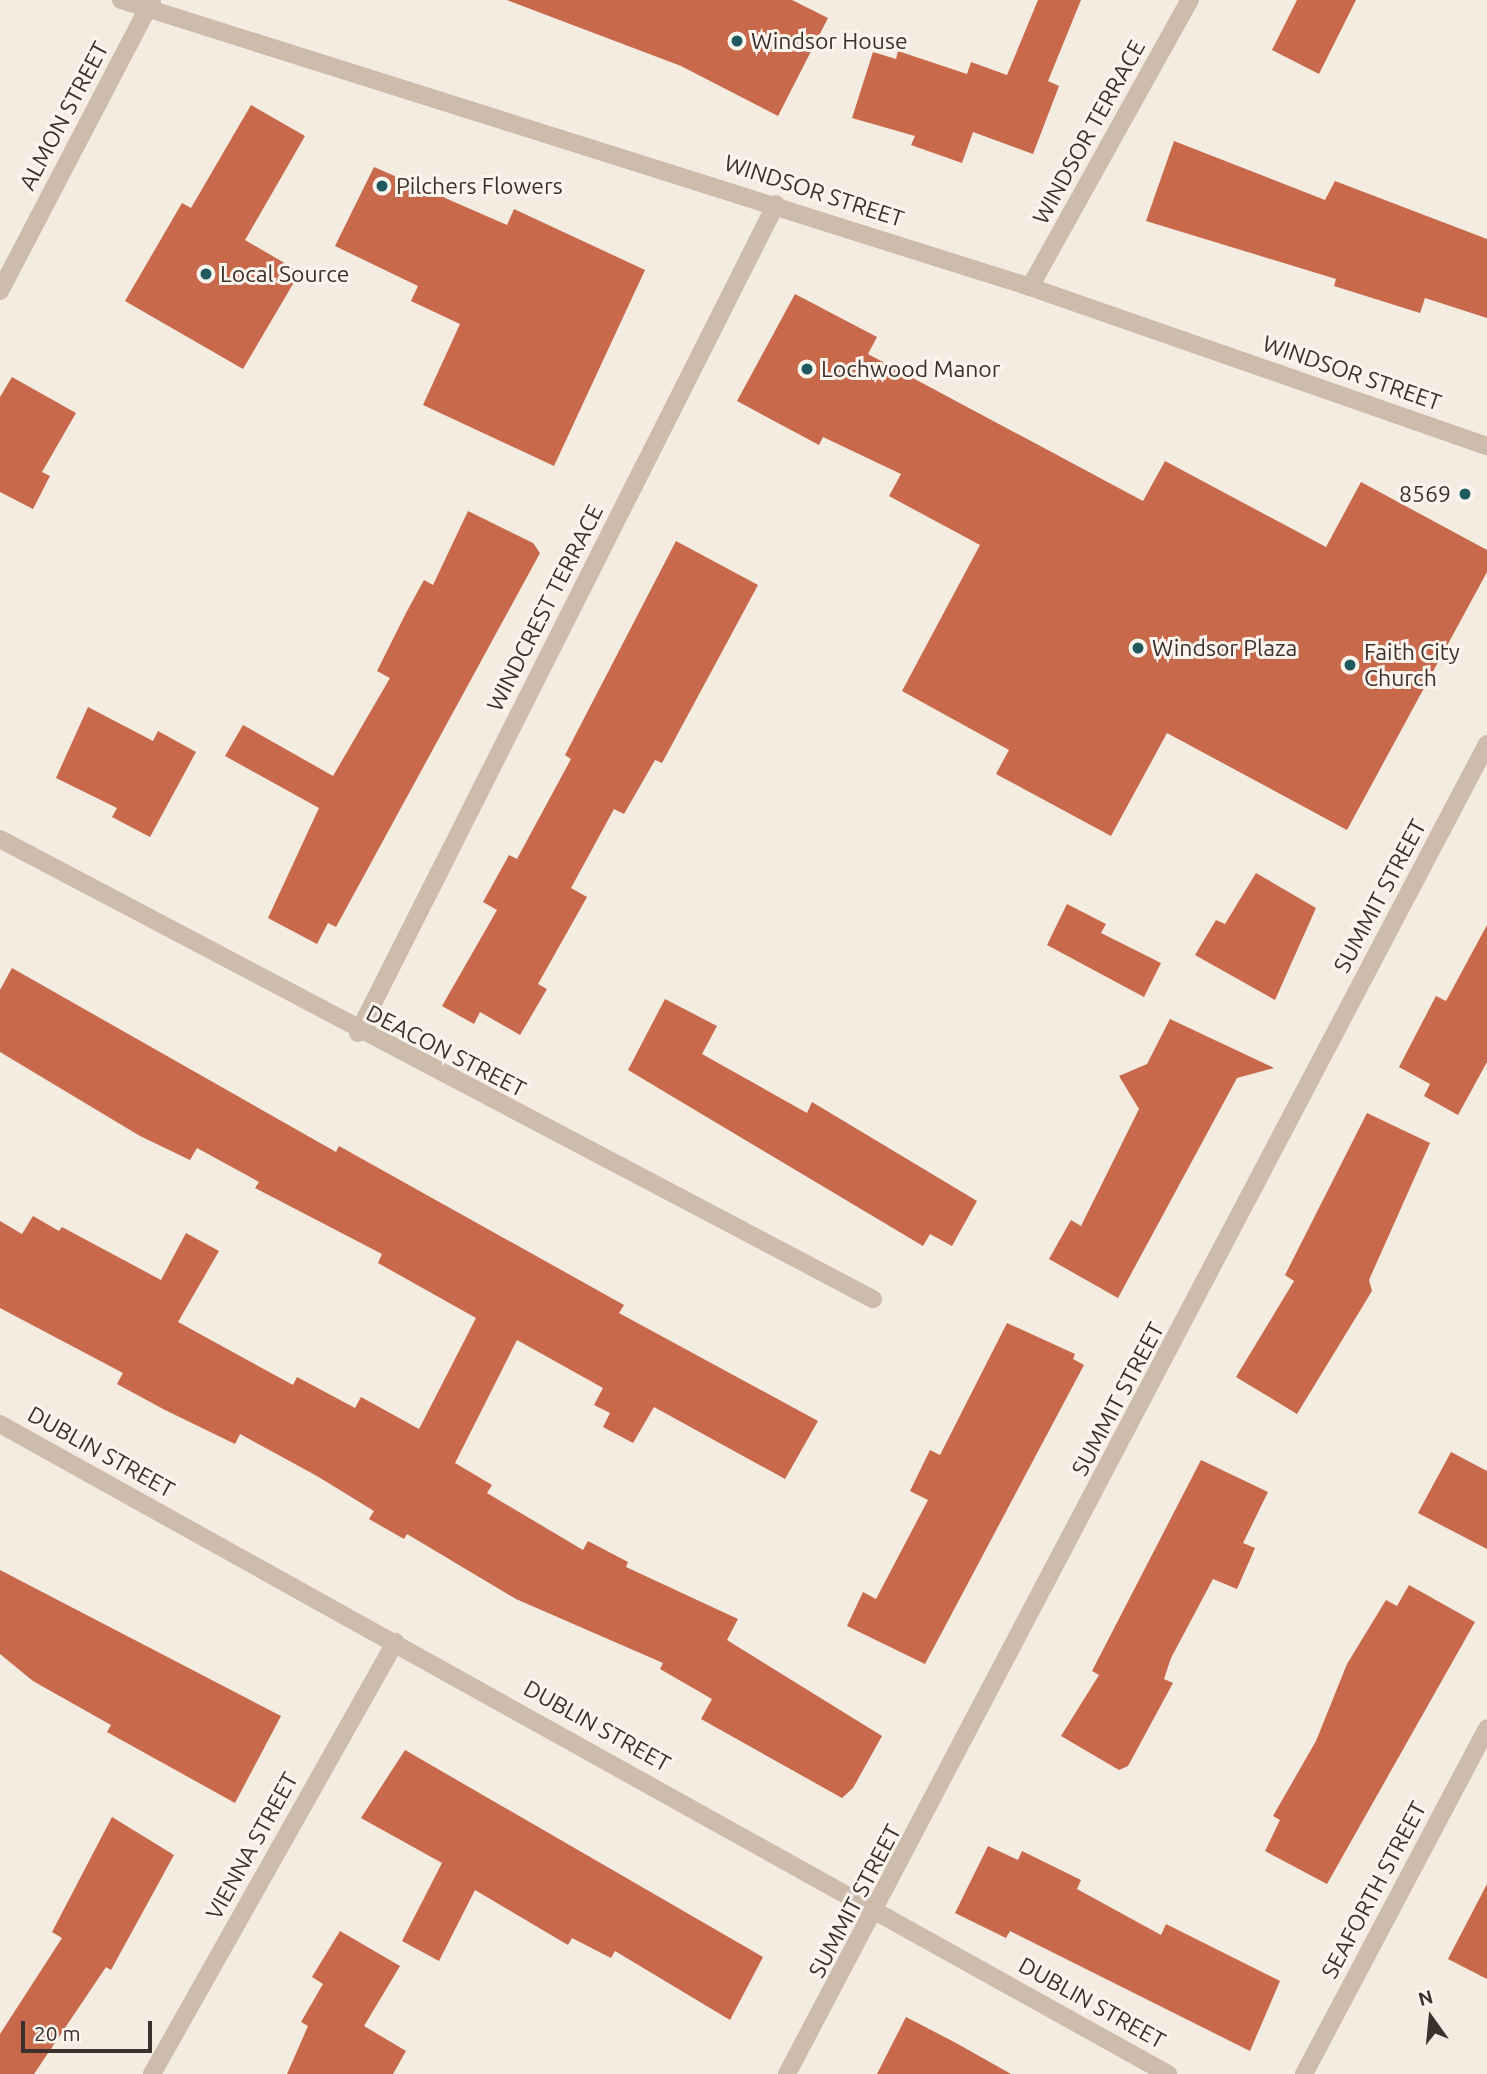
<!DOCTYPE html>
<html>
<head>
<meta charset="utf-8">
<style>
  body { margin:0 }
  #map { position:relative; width:1487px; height:2074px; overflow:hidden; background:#f4ebe1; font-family:Ubuntu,sans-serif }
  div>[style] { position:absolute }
  .building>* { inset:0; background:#c8694b }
  .minor>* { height:18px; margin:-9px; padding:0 9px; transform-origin:9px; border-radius:9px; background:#cdbbac }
  .dots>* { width:19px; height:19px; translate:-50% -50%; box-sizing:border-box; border:4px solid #fbf5ee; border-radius:50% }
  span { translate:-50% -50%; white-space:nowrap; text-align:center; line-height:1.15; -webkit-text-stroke:6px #fbf5ee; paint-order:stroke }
  .poi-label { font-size:23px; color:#3b302b }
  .left { translate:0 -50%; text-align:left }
  .right { translate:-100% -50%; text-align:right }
  .street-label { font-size:23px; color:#3b302b }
  .north { position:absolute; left:1396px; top:1983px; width:70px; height:70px; -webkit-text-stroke:5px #fbf5ee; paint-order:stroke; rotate:345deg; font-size:19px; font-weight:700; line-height:28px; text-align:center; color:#3b302b }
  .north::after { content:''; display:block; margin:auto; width:24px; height:32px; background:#3b302b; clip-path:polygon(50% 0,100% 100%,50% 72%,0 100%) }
  .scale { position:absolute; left:21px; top:2021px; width:131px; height:32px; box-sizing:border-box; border:4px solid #3b302b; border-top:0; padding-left:9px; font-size:21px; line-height:24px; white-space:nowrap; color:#3b302b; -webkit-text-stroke:5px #fbf5ee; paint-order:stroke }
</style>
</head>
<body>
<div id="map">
  <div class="building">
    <div style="clip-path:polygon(507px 0,792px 0,828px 18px,778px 116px,681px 66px)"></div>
    <div style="clip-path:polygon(1038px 0,1081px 0,1048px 81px,1059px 86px,1033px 154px,973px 132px,962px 163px,911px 145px,915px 136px,852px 118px,873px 52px,896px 59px,898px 51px,967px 74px,971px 62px,1007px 75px)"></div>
    <div style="clip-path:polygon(1297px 0,1356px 0,1319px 74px,1272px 50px)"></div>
    <div style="clip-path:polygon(251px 105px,305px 136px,245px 240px,300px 272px,243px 369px,125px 301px,182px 203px,191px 208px)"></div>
    <div style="clip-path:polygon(1174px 141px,1325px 200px,1335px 181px,1487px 239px,1487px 318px,1425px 298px,1420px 313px,1334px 286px,1336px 279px,1146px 221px)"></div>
    <div style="clip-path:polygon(374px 167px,507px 225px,514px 209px,645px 270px,554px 466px,423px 405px,460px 324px,411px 301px,418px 286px,335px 246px)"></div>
    <div style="clip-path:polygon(795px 294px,877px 337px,868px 354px,1143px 501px,1165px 461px,1326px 547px,1361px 482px,1487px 550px,1487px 572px,1347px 830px,1167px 733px,1111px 836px,996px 774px,1009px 750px,902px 691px,980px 545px,889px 496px,901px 474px,823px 437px,819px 445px,737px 401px)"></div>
    <div style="clip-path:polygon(12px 377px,76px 413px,42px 472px,50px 476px,33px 509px,0 492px,0 397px)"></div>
    <div style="clip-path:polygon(468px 511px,533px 543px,540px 553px,336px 927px,328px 923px,317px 944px,268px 918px,319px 808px,225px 756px,243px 725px,333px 776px,390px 678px,377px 671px,406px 613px,424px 580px,433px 585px)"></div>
    <div style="clip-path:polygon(676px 541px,758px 585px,662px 763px,655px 760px,624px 814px,614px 809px,571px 888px,587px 897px,538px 984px,547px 989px,520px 1035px,480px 1012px,474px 1024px,442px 1006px,497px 910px,483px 902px,509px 855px,517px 859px,571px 759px,565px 755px)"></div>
    <div style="clip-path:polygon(88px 707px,153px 741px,158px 731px,196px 752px,150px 837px,112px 817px,117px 808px,56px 778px)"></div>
    <div style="clip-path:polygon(1256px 873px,1316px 908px,1275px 1000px,1195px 955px,1216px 920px,1225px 924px)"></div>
    <div style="clip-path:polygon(1067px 904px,1106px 924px,1101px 933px,1161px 963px,1144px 997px,1047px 945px)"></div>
    <div style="clip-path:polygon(1487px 925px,1487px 1062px,1458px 1115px,1424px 1096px,1430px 1084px,1399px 1067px,1436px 996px,1446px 1001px)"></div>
    <div style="clip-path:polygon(12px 968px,336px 1152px,339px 1146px,624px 1305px,619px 1313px,818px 1421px,785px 1479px,654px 1407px,633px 1443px,603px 1427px,610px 1413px,594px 1405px,603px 1388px,517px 1340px,455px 1463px,492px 1485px,487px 1493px,583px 1550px,588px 1541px,628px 1562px,626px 1567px,738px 1619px,727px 1640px,882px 1736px,853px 1788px,842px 1798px,701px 1719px,712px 1699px,660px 1669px,663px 1663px,516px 1599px,407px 1534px,404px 1539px,369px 1519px,374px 1511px,317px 1476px,240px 1434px,235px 1444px,165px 1410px,117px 1384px,123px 1373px,0 1308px,0 1221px,22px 1234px,33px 1216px,59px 1231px,62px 1227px,161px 1280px,186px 1233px,219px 1251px,178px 1322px,293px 1385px,297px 1377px,355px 1408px,361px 1397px,419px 1429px,476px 1318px,378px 1263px,382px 1254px,255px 1188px,259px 1182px,197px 1148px,190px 1160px,140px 1136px,0 1052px,0 990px)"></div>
    <div style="clip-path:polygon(665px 999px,717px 1026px,702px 1054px,807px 1113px,812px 1102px,977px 1201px,952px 1246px,930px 1234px,923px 1246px,628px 1070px)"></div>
    <div style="clip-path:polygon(1170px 1019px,1274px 1068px,1237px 1078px,1118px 1298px,1049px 1259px,1071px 1220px,1081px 1226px,1139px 1109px,1119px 1076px,1147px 1064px)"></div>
    <div style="clip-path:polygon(1367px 1113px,1430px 1143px,1369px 1280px,1372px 1291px,1297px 1414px,1236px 1377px,1294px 1281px,1285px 1275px)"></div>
    <div style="clip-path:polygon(1007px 1323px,1075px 1354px,1073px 1359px,1084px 1365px,925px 1664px,847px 1626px,863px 1592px,876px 1599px,928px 1500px,910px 1491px,930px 1450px,940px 1455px)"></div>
    <div style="clip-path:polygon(1451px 1452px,1487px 1471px,1487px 1549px,1418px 1513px)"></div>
    <div style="clip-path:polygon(1201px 1460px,1268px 1492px,1243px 1543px,1255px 1548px,1237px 1589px,1213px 1579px,1171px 1658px,1164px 1679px,1173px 1683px,1128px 1766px,1119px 1770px,1061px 1736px,1099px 1675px,1092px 1671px)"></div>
    <div style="clip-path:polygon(0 1570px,281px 1716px,235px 1803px,107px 1732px,111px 1725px,33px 1681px,0 1654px)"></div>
    <div style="clip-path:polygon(1409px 1585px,1475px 1622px,1327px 1884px,1265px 1851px,1280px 1820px,1273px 1816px,1316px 1741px,1347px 1664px,1386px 1600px,1397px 1606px)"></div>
    <div style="clip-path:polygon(405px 1750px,763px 1957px,730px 2020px,615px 1951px,611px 1958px,572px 1938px,568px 1945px,475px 1890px,439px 1961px,402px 1941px,442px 1863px,361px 1818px)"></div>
    <div style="clip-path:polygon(112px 1817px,174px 1855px,111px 1970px,106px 1967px,34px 2074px,0 2074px,0 2034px,62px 1938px,52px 1932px)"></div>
    <div style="clip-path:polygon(988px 1846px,1018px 1860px,1022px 1851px,1081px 1880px,1077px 1889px,1161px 1935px,1166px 1924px,1280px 1981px,1250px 2051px,1010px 1931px,1006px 1938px,955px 1913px)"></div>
    <div style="clip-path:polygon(1487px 1884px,1487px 1979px,1448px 1959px)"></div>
    <div style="clip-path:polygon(340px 1931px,400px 1966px,364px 2026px,406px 2051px,393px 2074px,287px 2074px,308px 2026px,301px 2022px,323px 1984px,312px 1977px)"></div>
    <div style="clip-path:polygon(906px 2017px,956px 2043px,1011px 2074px,877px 2074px)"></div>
  </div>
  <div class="minor">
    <div style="left:121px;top:0;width:953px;rotate:17.52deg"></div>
    <div style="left:1030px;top:287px;width:484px;rotate:19.2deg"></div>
    <div style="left:1030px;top:287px;width:329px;rotate:-60.9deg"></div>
    <div style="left:0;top:291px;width:328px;rotate:-62.4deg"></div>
    <div style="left:0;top:839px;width:987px;rotate:27.79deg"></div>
    <div style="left:358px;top:1033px;width:928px;rotate:-63.24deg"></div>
    <div style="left:0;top:1424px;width:1337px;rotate:29.1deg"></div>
    <div style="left:152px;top:2074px;width:496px;rotate:-60.6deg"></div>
    <div style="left:787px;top:2074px;width:1503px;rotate:-62.24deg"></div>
    <div style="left:1304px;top:2074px;width:391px;rotate:-62.1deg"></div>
  </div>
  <div class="dots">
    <div style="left:737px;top:41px;background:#1f5a5e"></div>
    <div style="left:382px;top:186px;background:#1f5a5e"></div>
    <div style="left:206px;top:274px;background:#1f5a5e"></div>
    <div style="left:807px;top:369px;background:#1f5a5e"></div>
    <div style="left:1465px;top:494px;background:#1f5a5e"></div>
    <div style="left:1138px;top:648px;background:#1f5a5e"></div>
    <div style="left:1350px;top:665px;background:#1f5a5e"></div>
  </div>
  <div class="poi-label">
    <span class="left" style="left:751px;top:41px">Windsor House</span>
    <span class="left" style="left:396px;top:186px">Pilchers Flowers</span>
    <span class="left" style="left:220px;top:274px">Local Source</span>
    <span class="left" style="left:821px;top:369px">Lochwood Manor</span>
    <span class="right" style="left:1451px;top:494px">8569</span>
    <span class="left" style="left:1152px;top:648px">Windsor Plaza</span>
    <span class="left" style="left:1364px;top:665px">Faith City<br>Church</span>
  </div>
  <div class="street-label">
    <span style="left:64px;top:116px;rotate:-62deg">ALMON STREET</span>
    <span style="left:1089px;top:132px;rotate:-61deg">WINDSOR TERRACE</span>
    <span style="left:814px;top:191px;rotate:18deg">WINDSOR STREET</span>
    <span style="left:1352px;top:373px;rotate:19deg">WINDSOR STREET</span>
    <span style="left:545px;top:608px;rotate:-63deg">WINDCREST TERRACE</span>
    <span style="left:1380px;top:896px;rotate:-62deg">SUMMIT STREET</span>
    <span style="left:446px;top:1051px;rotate:27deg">DEACON STREET</span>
    <span style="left:1118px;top:1399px;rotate:-62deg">SUMMIT STREET</span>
    <span style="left:101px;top:1452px;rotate:29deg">DUBLIN STREET</span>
    <span style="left:597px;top:1726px;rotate:29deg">DUBLIN STREET</span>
    <span style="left:252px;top:1846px;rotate:-61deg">VIENNA STREET</span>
    <span style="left:1374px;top:1890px;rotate:-62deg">SEAFORTH STREET</span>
    <span style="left:855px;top:1901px;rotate:-62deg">SUMMIT STREET</span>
    <span style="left:1092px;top:2003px;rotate:29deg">DUBLIN STREET</span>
  </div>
  <div class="north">N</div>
  <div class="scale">20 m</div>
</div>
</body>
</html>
